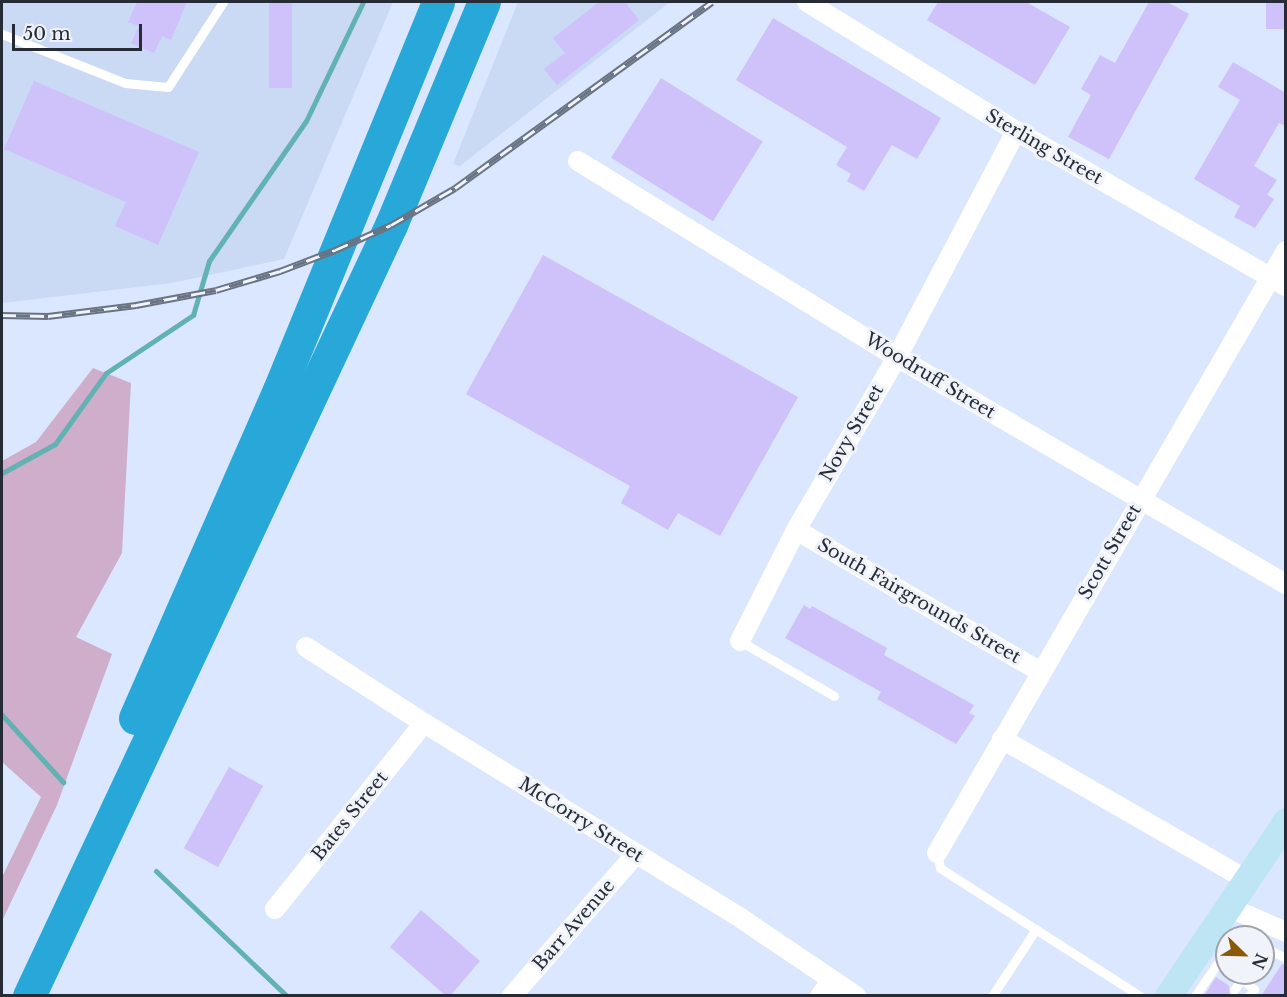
<!DOCTYPE html>
<html>
<head>
<meta charset="utf-8">
<style>
  body { margin:0 }
  #map { position:relative; width:1287px; height:997px; overflow:hidden; background:#dae7fe; font-family:"Libre Baskerville",serif }
  div>[style] { position:absolute }
  .built>* { inset:0; background:#cad9f4 }
  .green>* { inset:0; background:#cfaecc }
  .stream>* { height:5px; margin:-2.5px; padding:0 2.5px; transform-origin:2.5px; border-radius:2.5px; background:#62b2b3 }
  .building>* { inset:0; background:#cfc1fa; transform-origin:0 0 }
  .lane>* { height:9px; margin:-4.5px; padding:0 4.5px; transform-origin:4.5px; border-radius:4.5px; background:#fff }
  .street>* { height:20px; margin:-10px; padding:0 10px; transform-origin:10px; border-radius:10px; background:#fff }
  .secondary>* { height:27px; margin:-13.5px; padding:0 13.5px; transform-origin:13.5px; border-radius:13.5px; background:#bee5f3 }
  .highway>* { height:33px; margin:-16.5px; padding:0 16.5px; transform-origin:16.5px; border-radius:16.5px; background:#28a8d8 }
  .rail>* { height:7px; margin-top:-3.5px; transform-origin:0; background:repeating-linear-gradient(90deg,#f0f3f9 0 14px,#6a7382 0 28px); box-sizing:border-box; border-block:2px solid #6a7382 }
  span { translate:-50% -50%; white-space:nowrap; text-align:center; line-height:1.15; -webkit-text-stroke:6px #f0f3f9; paint-order:stroke }
  .street-label { font-size:18px; color:#262c36 }
  .frame { position:absolute; inset:0; border:3px solid #262c36; pointer-events:none }
  .north { position:absolute; left:1215px; top:925px; width:60px; height:60px; box-sizing:border-box; background:#f0f3f9; border:2px solid #9fa3ab; border-radius:50%; rotate:113deg; font-size:16px; font-weight:700; line-height:24px; text-align:center; color:#262c36 }
  .north::after { content:''; display:block; margin:auto; width:21px; height:27px; background:#8c5906; clip-path:polygon(50% 0,100% 100%,50% 72%,0 100%) }
  .scale { position:absolute; left:12px; top:24px; width:130px; height:27px; box-sizing:border-box; border:3px solid #262c36; border-top:0; padding-left:8px; font-size:18px; line-height:21px; white-space:nowrap; color:#262c36; -webkit-text-stroke:4px #f0f3f9; paint-order:stroke }
</style>
</head>
<body>
<div id="map">
  <div class="built">
    <div style="clip-path:polygon(2px 2px,393px 2px,284px 259px,172px 283px,2px 303px)"></div>
    <div style="clip-path:polygon(518px 2px,670px 2px,460px 166px,453px 164px)"></div>
  </div>
  <div class="green">
    <div style="clip-path:polygon(93px 368px,131px 383px,122px 553px,76px 637px,112px 654px,57px 805px,2px 921px,2px 877px,41px 797px,2px 762px,2px 461px,36px 442px)"></div>
  </div>
  <div class="stream">
    <div style="left:2px;top:473px;width:60px;rotate:-28.7deg"></div>
    <div style="left:55px;top:444px;width:87px;rotate:-54.3deg"></div>
    <div style="left:106px;top:373px;width:105px;rotate:-33.7deg"></div>
    <div style="left:193px;top:315px;width:56px;rotate:-73.5deg"></div>
    <div style="left:209px;top:261px;width:170px;rotate:-55.3deg"></div>
    <div style="left:306px;top:121px;width:132px;rotate:-64.4deg"></div>
    <div style="left:2px;top:715px;width:91px;rotate:47.7deg"></div>
    <div style="left:156px;top:871px;width:181px;rotate:43.7deg"></div>
  </div>
  <div class="building">
    <div style="clip-path:polygon(137px 2px,187px 2px,171px 40px,162px 36px,154px 53px,131px 43px,139px 26px,128px 22px)"></div>
    <div style="left:269px;top:2px;width:23px;height:86px"></div>
    <div style="clip-path:polygon(599px 2px,625px 2px,639px 20px,557px 85px,544px 69px,565px 53px,553px 38px)"></div>
    <div style="clip-path:polygon(938px 2px,1026px 2px,1070px 27px,1035px 85px,927px 20px)"></div>
    <div style="clip-path:polygon(1149px 2px,1167px 2px,1189px 14px,1109px 159px,1068px 137px,1091px 95px,1081px 89px,1100px 55px,1115px 63px)"></div>
    <div style="left:1266px;top:2px;width:20px;height:27px"></div>
    <div style="clip-path:polygon(773px 18px,941px 118px,917px 159px,892px 145px,864px 191px,847px 181px,851px 174px,836px 165px,847px 147px,736px 80px)"></div>
    <div style="clip-path:polygon(1233px 62px,1286px 93px,1286px 126px,1279px 123px,1254px 166px,1277px 180px,1267px 195px,1274px 199px,1255px 228px,1234px 217px,1240px 206px,1194px 179px,1240px 100px,1218px 87px)"></div>
    <div style="left:661px;top:78px;width:120px;height:94px;rotate:32deg"></div>
    <div style="clip-path:polygon(34px 81px,199px 152px,158px 245px,115px 226px,126px 202px,4px 149px)"></div>
    <div style="clip-path:polygon(543px 255px,798px 397px,720px 536px,678px 513px,668px 530px,621px 503px,630px 486px,466px 394px)"></div>
    <div style="clip-path:polygon(804px 605px,810px 609px,812px 606px,887px 648px,884px 655px,974px 705px,969px 713px,975px 716px,956px 744px,877px 699px,881px 692px,785px 638px)"></div>
    <div style="left:229px;top:767px;width:39px;height:93px;rotate:29deg"></div>
    <div style="clip-path:polygon(421px 910px,480px 961px,450px 996px,446px 996px,390px 947px)"></div>
    <div style="clip-path:polygon(1282px 964px,1286px 965px,1286px 996px,1261px 996px)"></div>
    <div style="clip-path:polygon(1216px 977px,1229px 986px,1230px 996px,1204px 996px)"></div>
  </div>
  <div class="lane">
    <div style="left:2px;top:34px;width:132px;rotate:21.7deg"></div>
    <div style="left:125px;top:83px;width:43px;rotate:5.3deg"></div>
    <div style="left:168px;top:87px;width:101px;rotate:-57.1deg"></div>
    <div style="left:740px;top:641px;width:109px;rotate:30.3deg"></div>
    <div style="left:937px;top:853px;width:15px;rotate:79deg"></div>
    <div style="left:940px;top:868px;width:237px;rotate:32.6deg"></div>
    <div style="left:1264px;top:947px;width:25px;rotate:27deg"></div>
    <div style="left:1234px;top:973px;width:26px;rotate:39deg"></div>
    <div style="left:1254px;top:989px;width:9px;rotate:126deg"></div>
    <div style="left:1234px;top:990px;width:21px;rotate:-55deg"></div>
    <div style="left:992px;top:996px;width:80px;rotate:-56.7deg"></div>
    <div style="left:1195px;top:996px;width:42px;rotate:-55.6deg"></div>
    <div style="left:1219px;top:961px;width:11px;rotate:41deg"></div>
  </div>
  <div class="street">
    <div style="left:807px;top:2px;width:246px;rotate:31.7deg"></div>
    <div style="left:1016px;top:131px;width:311px;rotate:29.9deg"></div>
    <div style="left:578px;top:161px;width:374px;rotate:31.6deg"></div>
    <div style="left:897px;top:357px;width:450px;rotate:30.3deg"></div>
    <div style="left:796px;top:530px;width:283px;rotate:30.1deg"></div>
    <div style="left:740px;top:641px;width:124px;rotate:-63.2deg"></div>
    <div style="left:796px;top:530px;width:200px;rotate:-59.7deg"></div>
    <div style="left:897px;top:357px;width:255px;rotate:-62.2deg"></div>
    <div style="left:306px;top:647px;width:140px;rotate:32.8deg"></div>
    <div style="left:424px;top:723px;width:374px;rotate:31.6deg"></div>
    <div style="left:742px;top:919px;width:138px;rotate:34deg"></div>
    <div style="left:1002px;top:739px;width:283px;rotate:29.9deg"></div>
    <div style="left:937px;top:853px;width:696px;rotate:-59.9deg"></div>
    <div style="left:1228px;top:907px;width:63px;rotate:23.3deg"></div>
    <div style="left:275px;top:909px;width:238px;rotate:-51.3deg"></div>
    <div style="left:512px;top:996px;width:189px;rotate:-48.9deg"></div>
    <div style="left:820px;top:996px;width:20px;rotate:-53deg"></div>
  </div>
  <div class="secondary">
    <div style="left:1168px;top:996px;width:211px;rotate:-56deg"></div>
  </div>
  <div class="highway">
    <div style="left:135px;top:718px;width:358px;rotate:-66.3deg"></div>
    <div style="left:279px;top:390px;width:419px;rotate:-67.7deg"></div>
    <div style="left:29px;top:996px;width:852px;rotate:-64.85deg"></div>
    <div style="left:391px;top:225px;width:242px;rotate:-67.4deg"></div>
  </div>
  <div class="rail">
    <div style="left:2px;top:315px;width:46px;rotate:1.2deg"></div>
    <div style="left:48px;top:316px;width:89px;rotate:-7.1deg"></div>
    <div style="left:136px;top:305px;width:81px;rotate:-10.6deg"></div>
    <div style="left:216px;top:290px;width:67px;rotate:-16.5deg"></div>
    <div style="left:280px;top:271px;width:59px;rotate:-20.9deg"></div>
    <div style="left:335px;top:250px;width:61px;rotate:-24.1deg"></div>
    <div style="left:391px;top:225px;width:74px;rotate:-30deg"></div>
    <div style="left:455px;top:188px;width:317px;rotate:-35.9deg"></div>
  </div>
  <div class="street-label">
    <span style="left:1044px;top:147px;rotate:30deg">Sterling Street</span>
    <span style="left:930px;top:376px;rotate:31deg">Woodruff Street</span>
    <span style="left:852px;top:433px;rotate:-60deg">Novy Street</span>
    <span style="left:1110px;top:552px;rotate:-60deg">Scott Street</span>
    <span style="left:919px;top:601px;rotate:30deg">South Fairgrounds Street</span>
    <span style="left:350px;top:816px;rotate:-51deg">Bates Street</span>
    <span style="left:581px;top:820px;rotate:32deg">McCorry Street</span>
    <span style="left:574px;top:925px;rotate:-49deg">Barr Avenue</span>
  </div>
  <div class="frame"></div>
  <div class="north">N</div>
  <div class="scale">50 m</div>
</div>
</body>
</html>
